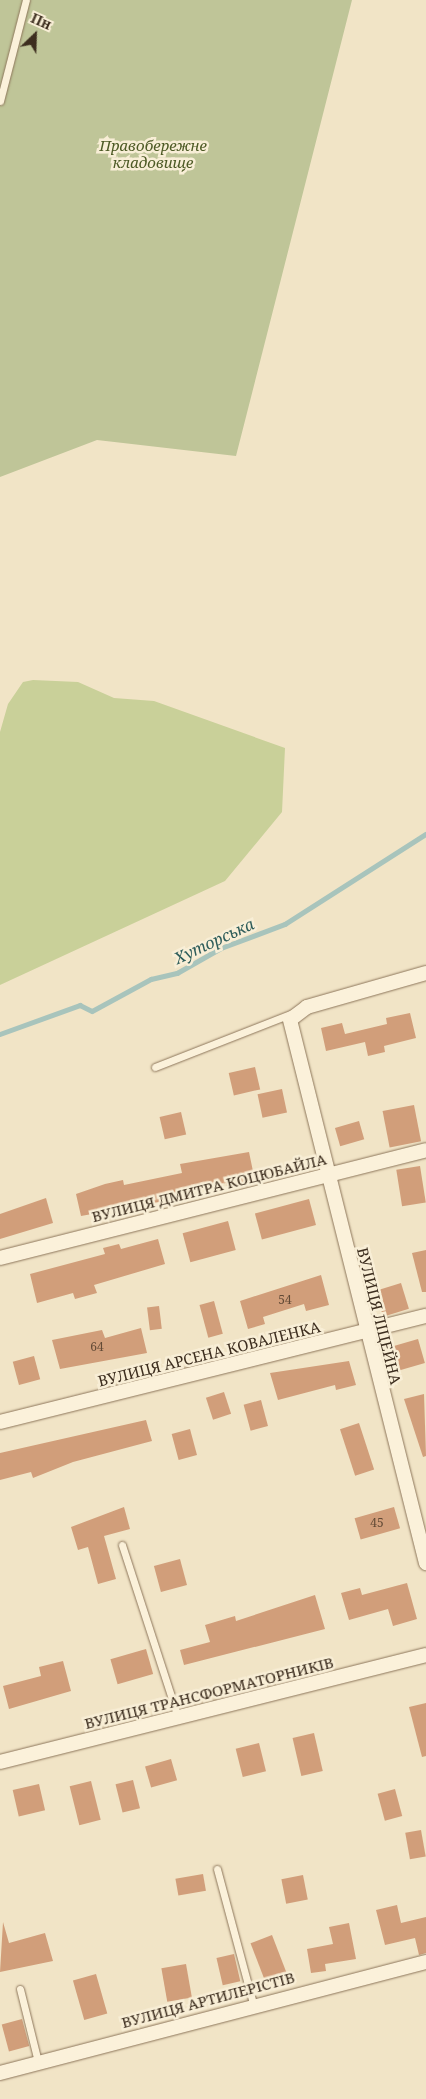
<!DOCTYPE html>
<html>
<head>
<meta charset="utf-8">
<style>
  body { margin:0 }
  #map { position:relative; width:426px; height:2099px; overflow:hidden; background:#f1e4c6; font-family:"Noto Serif",serif }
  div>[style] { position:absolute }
  .green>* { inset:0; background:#c9d099 }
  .cemetery>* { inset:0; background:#bfc598 }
  .stream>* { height:4.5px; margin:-2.25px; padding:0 2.25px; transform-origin:2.25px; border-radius:2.25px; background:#a8c4bc }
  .building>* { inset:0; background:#d19e7a; transform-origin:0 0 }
  .roads { filter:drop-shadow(0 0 1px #8d765b) drop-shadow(0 0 1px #8d765b) }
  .service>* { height:7px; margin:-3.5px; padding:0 3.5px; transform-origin:3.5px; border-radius:3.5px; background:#fbf1da }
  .minor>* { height:14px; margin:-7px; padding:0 7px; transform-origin:7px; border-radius:7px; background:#fbf1da }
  span { translate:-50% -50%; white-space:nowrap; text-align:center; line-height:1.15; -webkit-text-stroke:5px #f8eed6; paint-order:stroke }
  .number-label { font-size:12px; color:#624a36 }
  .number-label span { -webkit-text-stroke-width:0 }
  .park-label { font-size:15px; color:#4d5a25; font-style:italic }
  .street-label { font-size:15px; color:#3d2e1f }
  .water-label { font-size:16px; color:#2e5d5a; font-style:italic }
  .north { position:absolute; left:10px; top:10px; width:50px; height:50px; -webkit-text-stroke:4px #f8eed6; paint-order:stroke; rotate:24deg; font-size:14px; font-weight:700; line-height:20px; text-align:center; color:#3d2e1f }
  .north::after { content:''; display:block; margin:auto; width:18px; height:22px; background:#3d2e1f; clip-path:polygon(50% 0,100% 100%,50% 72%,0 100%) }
</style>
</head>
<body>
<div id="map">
  <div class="green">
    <div style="clip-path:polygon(33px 680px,78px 682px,114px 698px,154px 701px,285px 748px,282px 812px,225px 881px,0 985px,0 732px,8px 704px,23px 682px)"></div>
  </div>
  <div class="cemetery">
    <div style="clip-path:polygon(0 0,352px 0,236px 456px,97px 440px,0 477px)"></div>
  </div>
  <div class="stream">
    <div style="left:0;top:1034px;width:85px;rotate:-19.9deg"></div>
    <div style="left:80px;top:1005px;width:13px;rotate:27deg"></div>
    <div style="left:92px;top:1011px;width:67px;rotate:-28.5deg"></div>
    <div style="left:151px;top:979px;width:27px;rotate:-13deg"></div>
    <div style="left:177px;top:973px;width:51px;rotate:-29.6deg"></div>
    <div style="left:221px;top:948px;width:68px;rotate:-20.6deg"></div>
    <div style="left:285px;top:924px;width:167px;rotate:-32.6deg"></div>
  </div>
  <div class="building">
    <div style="clip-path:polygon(410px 1013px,416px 1038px,384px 1046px,385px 1052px,368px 1056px,365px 1042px,326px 1051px,321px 1028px,342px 1023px,345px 1034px,387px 1024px,386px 1018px)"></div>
    <div style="left:255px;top:1067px;width:23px;height:27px;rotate:77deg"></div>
    <div style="left:282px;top:1089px;width:24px;height:25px;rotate:78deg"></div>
    <div style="left:414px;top:1105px;width:37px;height:32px;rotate:79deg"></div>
    <div style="left:181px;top:1112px;width:23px;height:22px;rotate:77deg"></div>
    <div style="left:359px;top:1121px;width:19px;height:25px;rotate:74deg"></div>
    <div style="clip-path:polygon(249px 1152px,255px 1181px,227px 1187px,226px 1183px,169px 1195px,170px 1200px,81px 1216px,76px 1194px,105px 1184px,123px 1180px,124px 1185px,182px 1173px,180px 1164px)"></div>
    <div style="left:420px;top:1166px;width:37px;height:24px;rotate:81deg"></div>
    <div style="clip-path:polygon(46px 1198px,53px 1223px,0 1239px,0 1214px)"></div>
    <div style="left:309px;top:1199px;width:27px;height:56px;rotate:75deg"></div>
    <div style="left:228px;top:1221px;width:30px;height:47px;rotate:75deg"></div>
    <div style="clip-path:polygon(158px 1239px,165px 1264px,94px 1285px,97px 1293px,75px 1299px,73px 1293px,37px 1303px,30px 1274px,105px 1254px,103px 1248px,119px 1244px,121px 1249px)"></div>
    <div style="clip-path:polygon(426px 1250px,426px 1292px,422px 1292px,412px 1253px)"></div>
    <div style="clip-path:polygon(321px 1275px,329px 1305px,306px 1311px,304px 1304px,263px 1317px,265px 1324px,248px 1329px,240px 1301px)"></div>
    <div style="left:401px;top:1283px;width:27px;height:27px;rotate:73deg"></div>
    <div style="left:214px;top:1301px;width:34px;height:15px;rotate:75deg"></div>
    <div style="left:159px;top:1306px;width:23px;height:12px;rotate:83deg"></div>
    <div style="clip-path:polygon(141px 1328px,147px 1353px,60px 1369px,52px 1340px,102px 1330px,105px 1338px)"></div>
    <div style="left:418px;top:1339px;width:25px;height:26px;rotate:74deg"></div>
    <div style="left:34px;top:1356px;width:24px;height:22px;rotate:75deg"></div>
    <div style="clip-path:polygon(349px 1361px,356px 1385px,336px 1390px,335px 1385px,278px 1400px,270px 1373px)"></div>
    <div style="left:224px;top:1392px;width:23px;height:19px;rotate:72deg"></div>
    <div style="clip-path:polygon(424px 1394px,426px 1456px,423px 1457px,404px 1399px)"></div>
    <div style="left:261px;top:1400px;width:27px;height:18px;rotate:75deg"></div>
    <div style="clip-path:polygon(146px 1420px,152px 1441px,73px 1462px,33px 1478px,31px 1472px,0 1480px,0 1453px)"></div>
    <div style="left:359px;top:1423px;width:49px;height:20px;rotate:72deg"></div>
    <div style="left:190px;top:1429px;width:27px;height:19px;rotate:75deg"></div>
    <div style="clip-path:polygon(124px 1507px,130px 1529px,104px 1536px,116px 1579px,98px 1584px,88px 1547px,78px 1550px,71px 1527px)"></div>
    <div style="left:394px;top:1507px;width:22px;height:41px;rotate:74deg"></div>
    <div style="left:180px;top:1559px;width:27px;height:27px;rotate:75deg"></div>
    <div style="clip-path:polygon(407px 1583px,417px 1619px,393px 1626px,388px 1609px,349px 1620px,341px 1593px,360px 1588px,362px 1595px)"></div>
    <div style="clip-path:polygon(315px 1595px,325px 1629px,184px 1665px,180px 1650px,210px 1642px,205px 1625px,235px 1616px,236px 1621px)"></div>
    <div style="left:146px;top:1649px;width:26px;height:37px;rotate:74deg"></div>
    <div style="clip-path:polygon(63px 1661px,71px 1691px,9px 1709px,3px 1686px,41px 1676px,39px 1667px)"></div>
    <div style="clip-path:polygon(426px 1703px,426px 1756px,422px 1757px,409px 1707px)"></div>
    <div style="left:314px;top:1733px;width:39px;height:22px;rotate:77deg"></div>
    <div style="left:259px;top:1743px;width:29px;height:24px;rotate:76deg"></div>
    <div style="left:171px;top:1759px;width:22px;height:27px;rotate:74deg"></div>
    <div style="left:133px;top:1780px;width:29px;height:18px;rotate:76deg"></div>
    <div style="left:91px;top:1781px;width:40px;height:22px;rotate:76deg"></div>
    <div style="left:39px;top:1784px;width:27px;height:27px;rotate:77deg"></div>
    <div style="left:395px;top:1789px;width:28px;height:18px;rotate:75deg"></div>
    <div style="left:421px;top:1830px;width:27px;height:16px;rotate:80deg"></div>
    <div style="left:203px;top:1874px;width:17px;height:28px;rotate:80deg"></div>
    <div style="left:303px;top:1875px;width:25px;height:22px;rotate:79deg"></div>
    <div style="clip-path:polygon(397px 1905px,401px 1923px,426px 1917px,426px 1953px,419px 1955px,415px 1938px,385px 1945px,376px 1910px)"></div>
    <div style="clip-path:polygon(3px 1922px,9px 1943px,45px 1933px,53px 1961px,0 1972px)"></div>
    <div style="clip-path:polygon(349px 1923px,356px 1959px,325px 1964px,326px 1971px,311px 1973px,307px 1949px,333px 1944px,329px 1927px)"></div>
    <div style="left:272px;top:1935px;width:40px;height:23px;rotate:69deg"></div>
    <div style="left:234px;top:1954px;width:28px;height:18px;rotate:77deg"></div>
    <div style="left:186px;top:1964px;width:34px;height:25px;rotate:80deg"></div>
    <div style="left:96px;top:1974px;width:41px;height:24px;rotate:74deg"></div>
    <div style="left:22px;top:2019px;width:28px;height:21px;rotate:75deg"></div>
  </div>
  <div class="roads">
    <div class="service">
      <div style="left:0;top:101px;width:104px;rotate:-75.6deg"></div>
      <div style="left:155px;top:1067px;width:148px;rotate:-21.4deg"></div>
      <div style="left:122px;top:1545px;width:181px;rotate:72deg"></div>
      <div style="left:217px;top:1869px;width:139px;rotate:75deg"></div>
      <div style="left:20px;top:1989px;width:75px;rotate:76.1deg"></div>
    </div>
    <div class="minor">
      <div style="left:426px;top:973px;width:124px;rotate:164.1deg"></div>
      <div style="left:307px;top:1007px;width:21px;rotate:143deg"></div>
      <div style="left:290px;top:1020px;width:560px;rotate:75.94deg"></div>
      <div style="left:0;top:1258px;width:439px;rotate:-14.2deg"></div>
      <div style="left:0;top:1422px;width:439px;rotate:-14deg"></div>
      <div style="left:0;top:1762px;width:439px;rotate:-14.1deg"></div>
      <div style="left:0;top:2073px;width:440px;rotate:-14.6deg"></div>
    </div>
  </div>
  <div class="number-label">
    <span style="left:285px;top:1300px">54</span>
    <span style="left:97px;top:1347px">64</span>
    <span style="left:377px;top:1523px">45</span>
  </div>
  <div class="park-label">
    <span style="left:153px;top:154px">Правобережне<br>кладовище</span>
  </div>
  <div class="street-label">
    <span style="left:209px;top:1188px;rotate:-14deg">ВУЛИЦЯ ДМИТРА КОЦЮБАЙЛА</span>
    <span style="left:379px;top:1316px;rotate:76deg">ВУЛИЦЯ ЛІЦЕЙНА</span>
    <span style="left:209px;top:1354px;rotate:-14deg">ВУЛИЦЯ АРСЕНА КОВАЛЕНКА</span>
    <span style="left:209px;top:1693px;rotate:-14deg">ВУЛИЦЯ ТРАНСФОРМАТОРНИКІВ</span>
    <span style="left:208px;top:2000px;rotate:-15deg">ВУЛИЦЯ АРТИЛЕРІСТІВ</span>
  </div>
  <div class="water-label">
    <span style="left:214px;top:941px;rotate:-25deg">Хуторська</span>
  </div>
  <div class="north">Пн</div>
</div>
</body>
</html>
